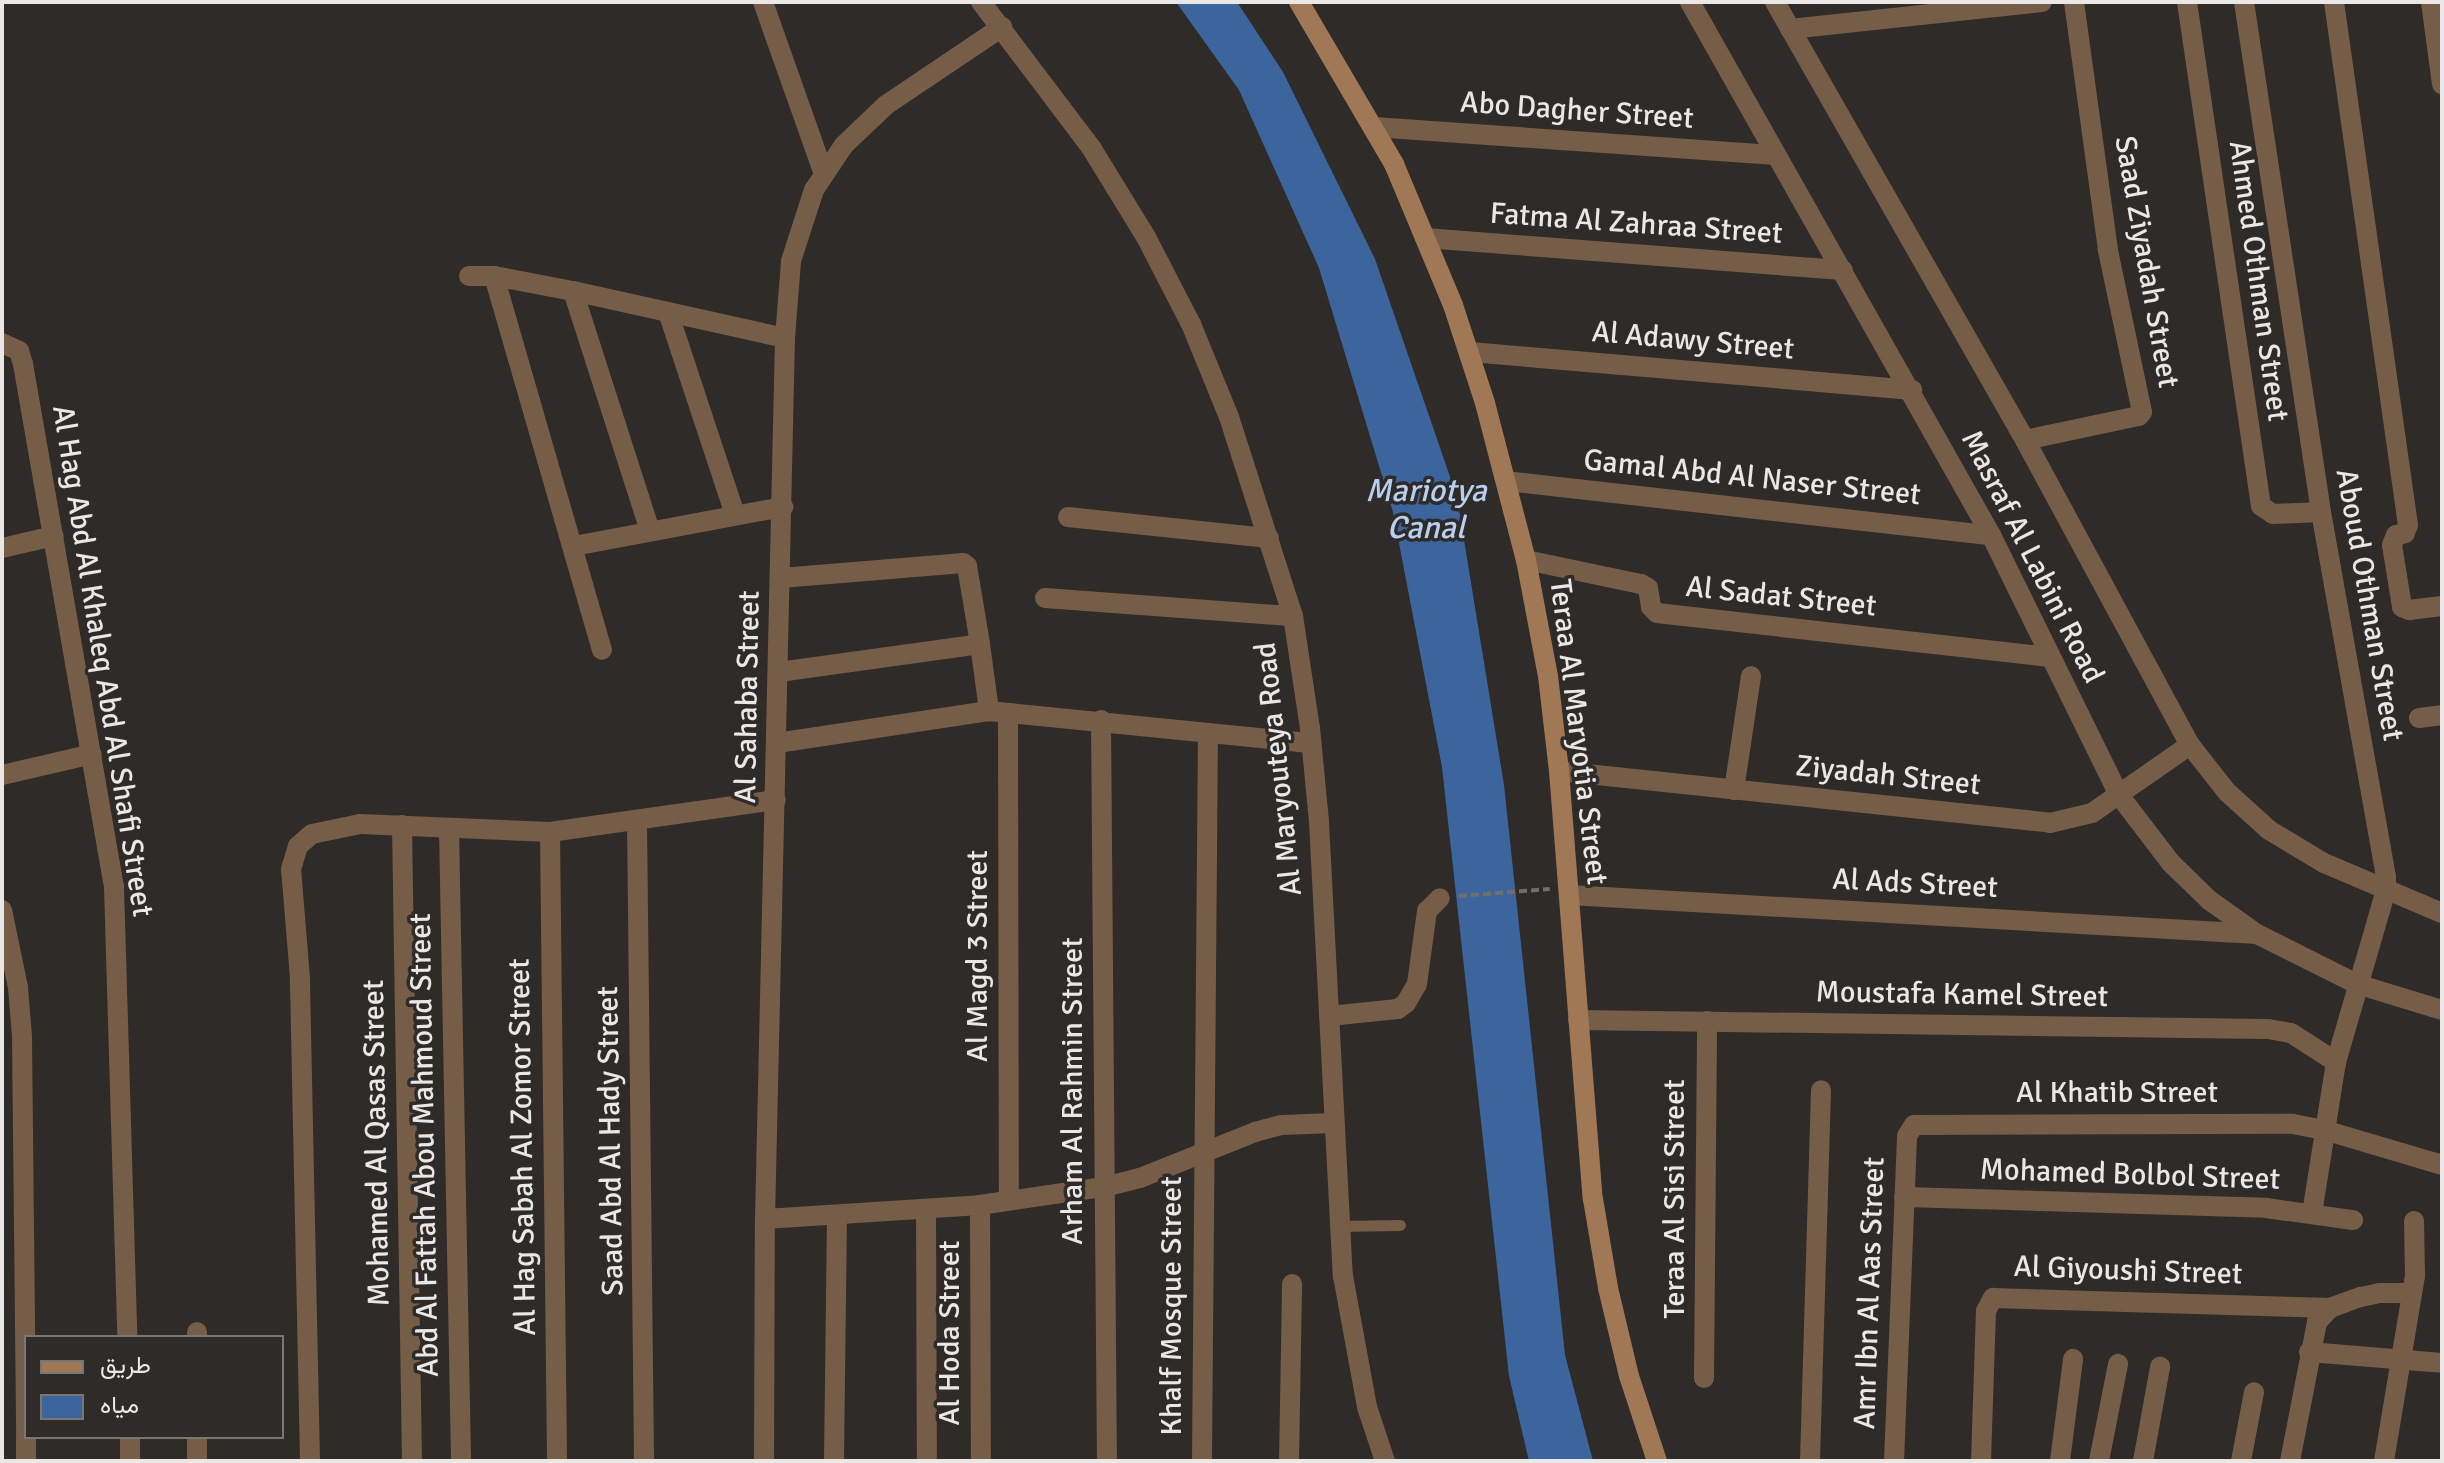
<!DOCTYPE html>
<html>
<head>
<meta charset="utf-8">
<style>
  body { margin:0 }
  #map { position:relative; width:2444px; height:1463px; overflow:hidden; background:#2e2b28; font-family:Signika,Vazirmatn,sans-serif }
  div>[style] { position:absolute }
  .water>* { inset:0; background:#3c659e }
  .path>* { height:4px; margin-top:-2px; transform-origin:0; background:repeating-linear-gradient(90deg,#706d6b 0 8px,transparent 0 12px) }
  .service>* { height:11px; margin:-5.5px; padding:0 5.5px; transform-origin:5.5px; border-radius:5.5px; background:#765d48 }
  .minor>* { height:20px; margin:-10px; padding:0 10px; transform-origin:10px; border-radius:10px; background:#765d48 }
  .tertiary>* { height:20px; margin:-10px; padding:0 10px; transform-origin:10px; border-radius:10px; background:#765d48 }
  .secondary>* { height:20px; margin:-10px; padding:0 10px; transform-origin:10px; border-radius:10px; background:#a07856 }
  span { translate:-50% -50%; white-space:nowrap; text-align:center; line-height:1.15; -webkit-text-stroke:7px #2e2b28; paint-order:stroke }
  .street-label { font-size:30px; color:#eae8e6 }
  .water-label { font-size:32px; color:#b8cff0; font-style:italic }
  .frame { position:absolute; inset:0; border:4px solid #eae8e6; pointer-events:none }
  .legend { position:absolute; left:24px; top:1335px; width:260px; height:104px; box-sizing:border-box; background:#2e2b28; border:2px solid #797774; margin:0; padding:10px 14px; list-style:none; font-size:24px; color:#eae8e6 }
  .legend li { display:flex; align-items:center; gap:16px; height:40px }
  .legend b { width:40px; border:2px solid #797774 }
</style>
</head>
<body>
<div id="map">
  <div class="water">
    <div style="clip-path:polygon(1176px 2px,1237px 2px,1283px 72px,1375px 259px,1457px 497px,1504px 785px,1565px 1355px,1593px 1461px,1529px 1461px,1509px 1376px,1442px 767px,1393px 512px,1319px 268px,1239px 90px)"></div>
  </div>
  <div class="path">
    <div style="left:1459px;top:896px;width:91px;rotate:-4.4deg"></div>
  </div>
  <div class="service">
    <div style="left:1340px;top:1226px;width:60px;rotate:-1deg"></div>
  </div>
  <div class="minor">
    <div style="left:763px;top:2px;width:179px;rotate:70.5deg"></div>
    <div style="left:1690px;top:2px;width:612px;rotate:60.55deg"></div>
    <div style="left:1991px;top:535px;width:290px;rotate:63.8deg"></div>
    <div style="left:2119px;top:795px;width:86px;rotate:52.6deg"></div>
    <div style="left:2171px;top:863px;width:53px;rotate:44.2deg"></div>
    <div style="left:2209px;top:900px;width:59px;rotate:35.3deg"></div>
    <div style="left:2257px;top:934px;width:112px;rotate:26.6deg"></div>
    <div style="left:2357px;top:984px;width:89px;rotate:17deg"></div>
    <div style="left:2187px;top:2px;width:509px;rotate:81.65deg"></div>
    <div style="left:2261px;top:506px;width:14px;rotate:34deg"></div>
    <div style="left:2273px;top:514px;width:48px;rotate:-2.4deg"></div>
    <div style="left:2244px;top:2px;width:516px;rotate:81.41deg"></div>
    <div style="left:2321px;top:512px;width:371px;rotate:79.9deg"></div>
    <div style="left:2386px;top:877px;width:13px;rotate:90deg"></div>
    <div style="left:2386px;top:890px;width:179px;rotate:106.2deg"></div>
    <div style="left:2336px;top:1062px;width:153px;rotate:99deg"></div>
    <div style="left:2334px;top:2px;width:528px;rotate:81.95deg"></div>
    <div style="left:2408px;top:525px;width:9px;rotate:111deg"></div>
    <div style="left:2405px;top:533px;width:9px;rotate:167deg"></div>
    <div style="left:2396px;top:535px;width:11px;rotate:112deg"></div>
    <div style="left:2392px;top:545px;width:63px;rotate:80.8deg"></div>
    <div style="left:2402px;top:607px;width:8px;rotate:23deg"></div>
    <div style="left:2409px;top:610px;width:33px;rotate:-7deg"></div>
    <div style="left:2431px;top:2px;width:83px;rotate:82.4deg"></div>
    <div style="left:1790px;top:29px;width:253px;rotate:-6.1deg"></div>
    <div style="left:1374px;top:127px;width:403px;rotate:4deg"></div>
    <div style="left:1425px;top:238px;width:419px;rotate:4.4deg"></div>
    <div style="left:469px;top:276px;width:25px"></div>
    <div style="left:494px;top:276px;width:80px;rotate:10.8deg"></div>
    <div style="left:573px;top:291px;width:217px;rotate:12.5deg"></div>
    <div style="left:494px;top:276px;width:389px;rotate:73.9deg"></div>
    <div style="left:573px;top:291px;width:252px;rotate:72.2deg"></div>
    <div style="left:668px;top:312px;width:214px;rotate:71.7deg"></div>
    <div style="left:2px;top:343px;width:19px;rotate:25deg"></div>
    <div style="left:19px;top:351px;width:14px;rotate:73deg"></div>
    <div style="left:23px;top:364px;width:531px;rotate:80.13deg"></div>
    <div style="left:114px;top:887px;width:450px;rotate:88.3deg"></div>
    <div style="left:1470px;top:352px;width:444px;rotate:4.9deg"></div>
    <div style="left:2025px;top:440px;width:116px;rotate:-11.9deg"></div>
    <div style="left:2139px;top:416px;width:5px;rotate:-53deg"></div>
    <div style="left:2142px;top:412px;width:166px;rotate:-101.9deg"></div>
    <div style="left:2108px;top:250px;width:250px;rotate:-97.8deg"></div>
    <div style="left:1506px;top:481px;width:488px;rotate:6.4deg"></div>
    <div style="left:1068px;top:517px;width:202px;rotate:6deg"></div>
    <div style="left:574px;top:546px;width:213px;rotate:-10.6deg"></div>
    <div style="left:2px;top:548px;width:53px;rotate:-13deg"></div>
    <div style="left:1526px;top:560px;width:117px;rotate:11.8deg"></div>
    <div style="left:1641px;top:584px;width:8px;rotate:30deg"></div>
    <div style="left:1648px;top:588px;width:19px;rotate:81deg"></div>
    <div style="left:1651px;top:607px;width:8px;rotate:45deg"></div>
    <div style="left:1657px;top:613px;width:396px;rotate:6.4deg"></div>
    <div style="left:781px;top:578px;width:183px;rotate:-4.7deg"></div>
    <div style="left:963px;top:563px;width:5px;rotate:37deg"></div>
    <div style="left:967px;top:566px;width:79px;rotate:80.5deg"></div>
    <div style="left:1045px;top:598px;width:249px;rotate:4.2deg"></div>
    <div style="left:779px;top:672px;width:203px;rotate:-7.9deg"></div>
    <div style="left:980px;top:644px;width:68px;rotate:82.3deg"></div>
    <div style="left:1008px;top:713px;width:487px;rotate:89.9deg"></div>
    <div style="left:2419px;top:718px;width:23px;rotate:-7deg"></div>
    <div style="left:1101px;top:720px;width:741px;rotate:89.54deg"></div>
    <div style="left:777px;top:743px;width:214px;rotate:-8.6deg"></div>
    <div style="left:989px;top:711px;width:324px;rotate:5.7deg"></div>
    <div style="left:1559px;top:771px;width:494px;rotate:6deg"></div>
    <div style="left:2050px;top:823px;width:43px;rotate:-13.4deg"></div>
    <div style="left:2092px;top:813px;width:119px;rotate:-34.8deg"></div>
    <div style="left:2px;top:775px;width:92px;rotate:-13.1deg"></div>
    <div style="left:1734px;top:790px;width:115px;rotate:-81.5deg"></div>
    <div style="left:637px;top:821px;width:640px;rotate:89.37deg"></div>
    <div style="left:402px;top:825px;width:636px;rotate:89.1deg"></div>
    <div style="left:449px;top:828px;width:633px;rotate:88.91deg"></div>
    <div style="left:550px;top:832px;width:629px;rotate:89.36deg"></div>
    <div style="left:1569px;top:895px;width:689px;rotate:3.24deg"></div>
    <div style="left:2px;top:910px;width:79px;rotate:78.3deg"></div>
    <div style="left:18px;top:987px;width:50px;rotate:85.4deg"></div>
    <div style="left:22px;top:1037px;width:399px;rotate:89.4deg"></div>
    <div style="left:1329px;top:1016px;width:69px;rotate:-5.8deg"></div>
    <div style="left:1398px;top:1009px;width:10px;rotate:-37deg"></div>
    <div style="left:1406px;top:1003px;width:22px;rotate:-60deg"></div>
    <div style="left:1417px;top:984px;width:74px;rotate:-82.2deg"></div>
    <div style="left:1427px;top:911px;width:18px;rotate:-45deg"></div>
    <div style="left:1578px;top:1020px;width:690px;rotate:0.75deg"></div>
    <div style="left:2268px;top:1029px;width:23px;rotate:10deg"></div>
    <div style="left:2291px;top:1033px;width:54px;rotate:32.8deg"></div>
    <div style="left:1904px;top:1197px;width:362px;rotate:1.7deg"></div>
    <div style="left:2266px;top:1208px;width:88px;rotate:7.9deg"></div>
    <div style="left:980px;top:1205px;width:256px;rotate:89.8deg"></div>
    <div style="left:926px;top:1210px;width:251px;rotate:89.8deg"></div>
    <div style="left:765px;top:1219px;width:215px;rotate:-3.7deg"></div>
    <div style="left:980px;top:1205px;width:125px;rotate:-8.3deg"></div>
    <div style="left:1104px;top:1187px;width:37px;rotate:-14deg"></div>
    <div style="left:1140px;top:1178px;width:124px;rotate:-21.8deg"></div>
    <div style="left:1255px;top:1132px;width:27px;rotate:-15deg"></div>
    <div style="left:1281px;top:1125px;width:53px;rotate:-2.2deg"></div>
    <div style="left:197px;top:1332px;width:5px;rotate:90deg"></div>
    <div style="left:2309px;top:1352px;width:133px;rotate:4.7deg"></div>
    <div style="left:1704px;top:1378px;width:357px;rotate:-89.5deg"></div>
    <div style="left:26px;top:1437px;width:24px;rotate:90deg"></div>
    <div style="left:130px;top:1437px;width:24px;rotate:90deg"></div>
    <div style="left:197px;top:1437px;width:24px;rotate:90deg"></div>
    <div style="left:310px;top:1461px;width:483px;rotate:-91.2deg"></div>
    <div style="left:300px;top:978px;width:109px;rotate:-94.7deg"></div>
    <div style="left:291px;top:869px;width:24px;rotate:-73deg"></div>
    <div style="left:298px;top:846px;width:18px;rotate:-41deg"></div>
    <div style="left:312px;top:834px;width:49px;rotate:-11.8deg"></div>
    <div style="left:360px;top:824px;width:190px;rotate:2.4deg"></div>
    <div style="left:550px;top:832px;width:228px;rotate:-8.1deg"></div>
    <div style="left:834px;top:1461px;width:245px;rotate:-89.3deg"></div>
    <div style="left:1202px;top:1461px;width:728px;rotate:-89.53deg"></div>
    <div style="left:1289px;top:1461px;width:177px;rotate:-89deg"></div>
    <div style="left:1810px;top:1461px;width:371px;rotate:-88.3deg"></div>
    <div style="left:1894px;top:1461px;width:325px;rotate:-87.7deg"></div>
    <div style="left:1907px;top:1136px;width:13px;rotate:-58deg"></div>
    <div style="left:1914px;top:1125px;width:379px;rotate:-0.2deg"></div>
    <div style="left:2293px;top:1124px;width:32px;rotate:11deg"></div>
    <div style="left:2324px;top:1130px;width:123px;rotate:16.5deg"></div>
    <div style="left:1981px;top:1461px;width:150px;rotate:-88.1deg"></div>
    <div style="left:1986px;top:1311px;width:15px;rotate:-62deg"></div>
    <div style="left:1993px;top:1298px;width:337px;rotate:1.7deg"></div>
    <div style="left:2060px;top:1461px;width:103px;rotate:-82.7deg"></div>
    <div style="left:2099px;top:1461px;width:99px;rotate:-78.9deg"></div>
    <div style="left:2143px;top:1461px;width:96px;rotate:-79.7deg"></div>
    <div style="left:2241px;top:1461px;width:70px;rotate:-79.3deg"></div>
    <div style="left:2290px;top:1461px;width:142px;rotate:-79deg"></div>
    <div style="left:2317px;top:1322px;width:19px;rotate:-47deg"></div>
    <div style="left:2330px;top:1308px;width:33px;rotate:-20deg"></div>
    <div style="left:2361px;top:1297px;width:19px;rotate:-12deg"></div>
    <div style="left:2380px;top:1293px;width:32px"></div>
    <div style="left:2384px;top:1461px;width:188px;rotate:-80.5deg"></div>
    <div style="left:2415px;top:1276px;width:55px;rotate:-91deg"></div>
  </div>
  <div class="tertiary">
    <div style="left:981px;top:2px;width:184px;rotate:52.9deg"></div>
    <div style="left:1092px;top:149px;width:103px;rotate:58.5deg"></div>
    <div style="left:1146px;top:237px;width:98px;rotate:62.7deg"></div>
    <div style="left:1191px;top:324px;width:100px;rotate:67.8deg"></div>
    <div style="left:1229px;top:417px;width:209px;rotate:72.2deg"></div>
    <div style="left:1293px;top:616px;width:113px;rotate:81.4deg"></div>
    <div style="left:1310px;top:728px;width:94px;rotate:84.5deg"></div>
    <div style="left:1319px;top:822px;width:455px;rotate:87deg"></div>
    <div style="left:1343px;top:1276px;width:133px;rotate:79.6deg"></div>
    <div style="left:1367px;top:1407px;width:57px;rotate:71.6deg"></div>
    <div style="left:1775px;top:2px;width:504px;rotate:60.28deg"></div>
    <div style="left:2025px;top:440px;width:347px;rotate:61.6deg"></div>
    <div style="left:2190px;top:745px;width:60px;rotate:51.8deg"></div>
    <div style="left:2227px;top:792px;width:57px;rotate:42.1deg"></div>
    <div style="left:2269px;top:830px;width:64px;rotate:31deg"></div>
    <div style="left:2324px;top:863px;width:128px;rotate:23deg"></div>
    <div style="left:764px;top:1461px;width:242px;rotate:-89.8deg"></div>
    <div style="left:765px;top:1219px;width:881px;rotate:-88.7deg"></div>
    <div style="left:785px;top:338px;width:77px;rotate:-85.5deg"></div>
    <div style="left:791px;top:261px;width:75px;rotate:-72.1deg"></div>
    <div style="left:814px;top:190px;width:54px;rotate:-56.3deg"></div>
    <div style="left:844px;top:145px;width:58px;rotate:-43.6deg"></div>
    <div style="left:886px;top:105px;width:140px;rotate:-33.9deg"></div>
  </div>
  <div class="secondary">
    <div style="left:1299px;top:2px;width:188px;rotate:59.6deg"></div>
    <div style="left:1394px;top:164px;width:153px;rotate:67.3deg"></div>
    <div style="left:1453px;top:305px;width:103px;rotate:71.9deg"></div>
    <div style="left:1485px;top:403px;width:162px;rotate:75.4deg"></div>
    <div style="left:1526px;top:560px;width:118px;rotate:79.3deg"></div>
    <div style="left:1548px;top:676px;width:96px;rotate:83.4deg"></div>
    <div style="left:1559px;top:771px;width:429px;rotate:85.5deg"></div>
    <div style="left:1593px;top:1199px;width:90px;rotate:80.4deg"></div>
    <div style="left:1608px;top:1288px;width:90px;rotate:76.6deg"></div>
    <div style="left:1629px;top:1376px;width:89px;rotate:71.8deg"></div>
  </div>
  <div class="street-label">
    <span style="left:1577px;top:111px;rotate:4deg">Abo Dagher Street</span>
    <span style="left:1636px;top:224px;rotate:4deg">Fatma Al Zahraa Street</span>
    <span style="left:2146px;top:262px;rotate:80deg">Saad Ziyadah Street</span>
    <span style="left:2258px;top:281px;rotate:82deg">Ahmed Othman Street</span>
    <span style="left:1693px;top:341px;rotate:5deg">Al Adawy Street</span>
    <span style="left:1752px;top:478px;rotate:6deg">Gamal Abd Al Naser Street</span>
    <span style="left:2032px;top:557px;rotate:63deg">Masraf Al Labini Road</span>
    <span style="left:1781px;top:597px;rotate:6deg">Al Sadat Street</span>
    <span style="left:2369px;top:605px;rotate:80deg">Aboud Othman Street</span>
    <span style="left:102px;top:661px;rotate:81deg">Al Hag Abd Al Khaleq Abd Al Shafi Street</span>
    <span style="left:748px;top:697px;rotate:-89deg">Al Sahaba Street</span>
    <span style="left:1578px;top:732px;rotate:83deg">Teraa Al Maryotia Street</span>
    <span style="left:1279px;top:769px;rotate:-96deg">Al Maryouteya Road</span>
    <span style="left:1888px;top:776px;rotate:6deg">Ziyadah Street</span>
    <span style="left:1915px;top:884px;rotate:3deg">Al Ads Street</span>
    <span style="left:978px;top:956px;rotate:-90deg">Al Magd 3 Street</span>
    <span style="left:1962px;top:995px;rotate:1deg">Moustafa Kamel Street</span>
    <span style="left:1073px;top:1091px;rotate:-90deg">Arham Al Rahmin Street</span>
    <span style="left:2117px;top:1093px">Al Khatib Street</span>
    <span style="left:611px;top:1141px;rotate:-91deg">Saad Abd Al Hady Street</span>
    <span style="left:377px;top:1143px;rotate:-91deg">Mohamed Al Qasas Street</span>
    <span style="left:425px;top:1145px;rotate:-91deg">Abd Al Fattah Abou Mahmoud Street</span>
    <span style="left:523px;top:1147px;rotate:-91deg">Al Hag Sabah Al Zomor Street</span>
    <span style="left:2130px;top:1175px;rotate:2deg">Mohamed Bolbol Street</span>
    <span style="left:1675px;top:1199px;rotate:-90deg">Teraa Al Sisi Street</span>
    <span style="left:2128px;top:1271px;rotate:2deg">Al Giyoushi Street</span>
    <span style="left:1870px;top:1293px;rotate:-88deg">Amr Ibn Al Aas Street</span>
    <span style="left:1172px;top:1306px;rotate:-90deg">Khalf Mosque Street</span>
    <span style="left:950px;top:1333px;rotate:-90deg">Al Hoda Street</span>
  </div>
  <div class="water-label">
    <span style="left:1426px;top:510px">Mariotya<br>Canal</span>
  </div>
  <div class="frame"></div>
  <ul class="legend">
  <li><b style="height:10px;background:#a07856"></b>طريق</li>
  <li><b style="height:22px;background:#3c659e"></b>مياه</li>
  </ul>
</div>
</body>
</html>
